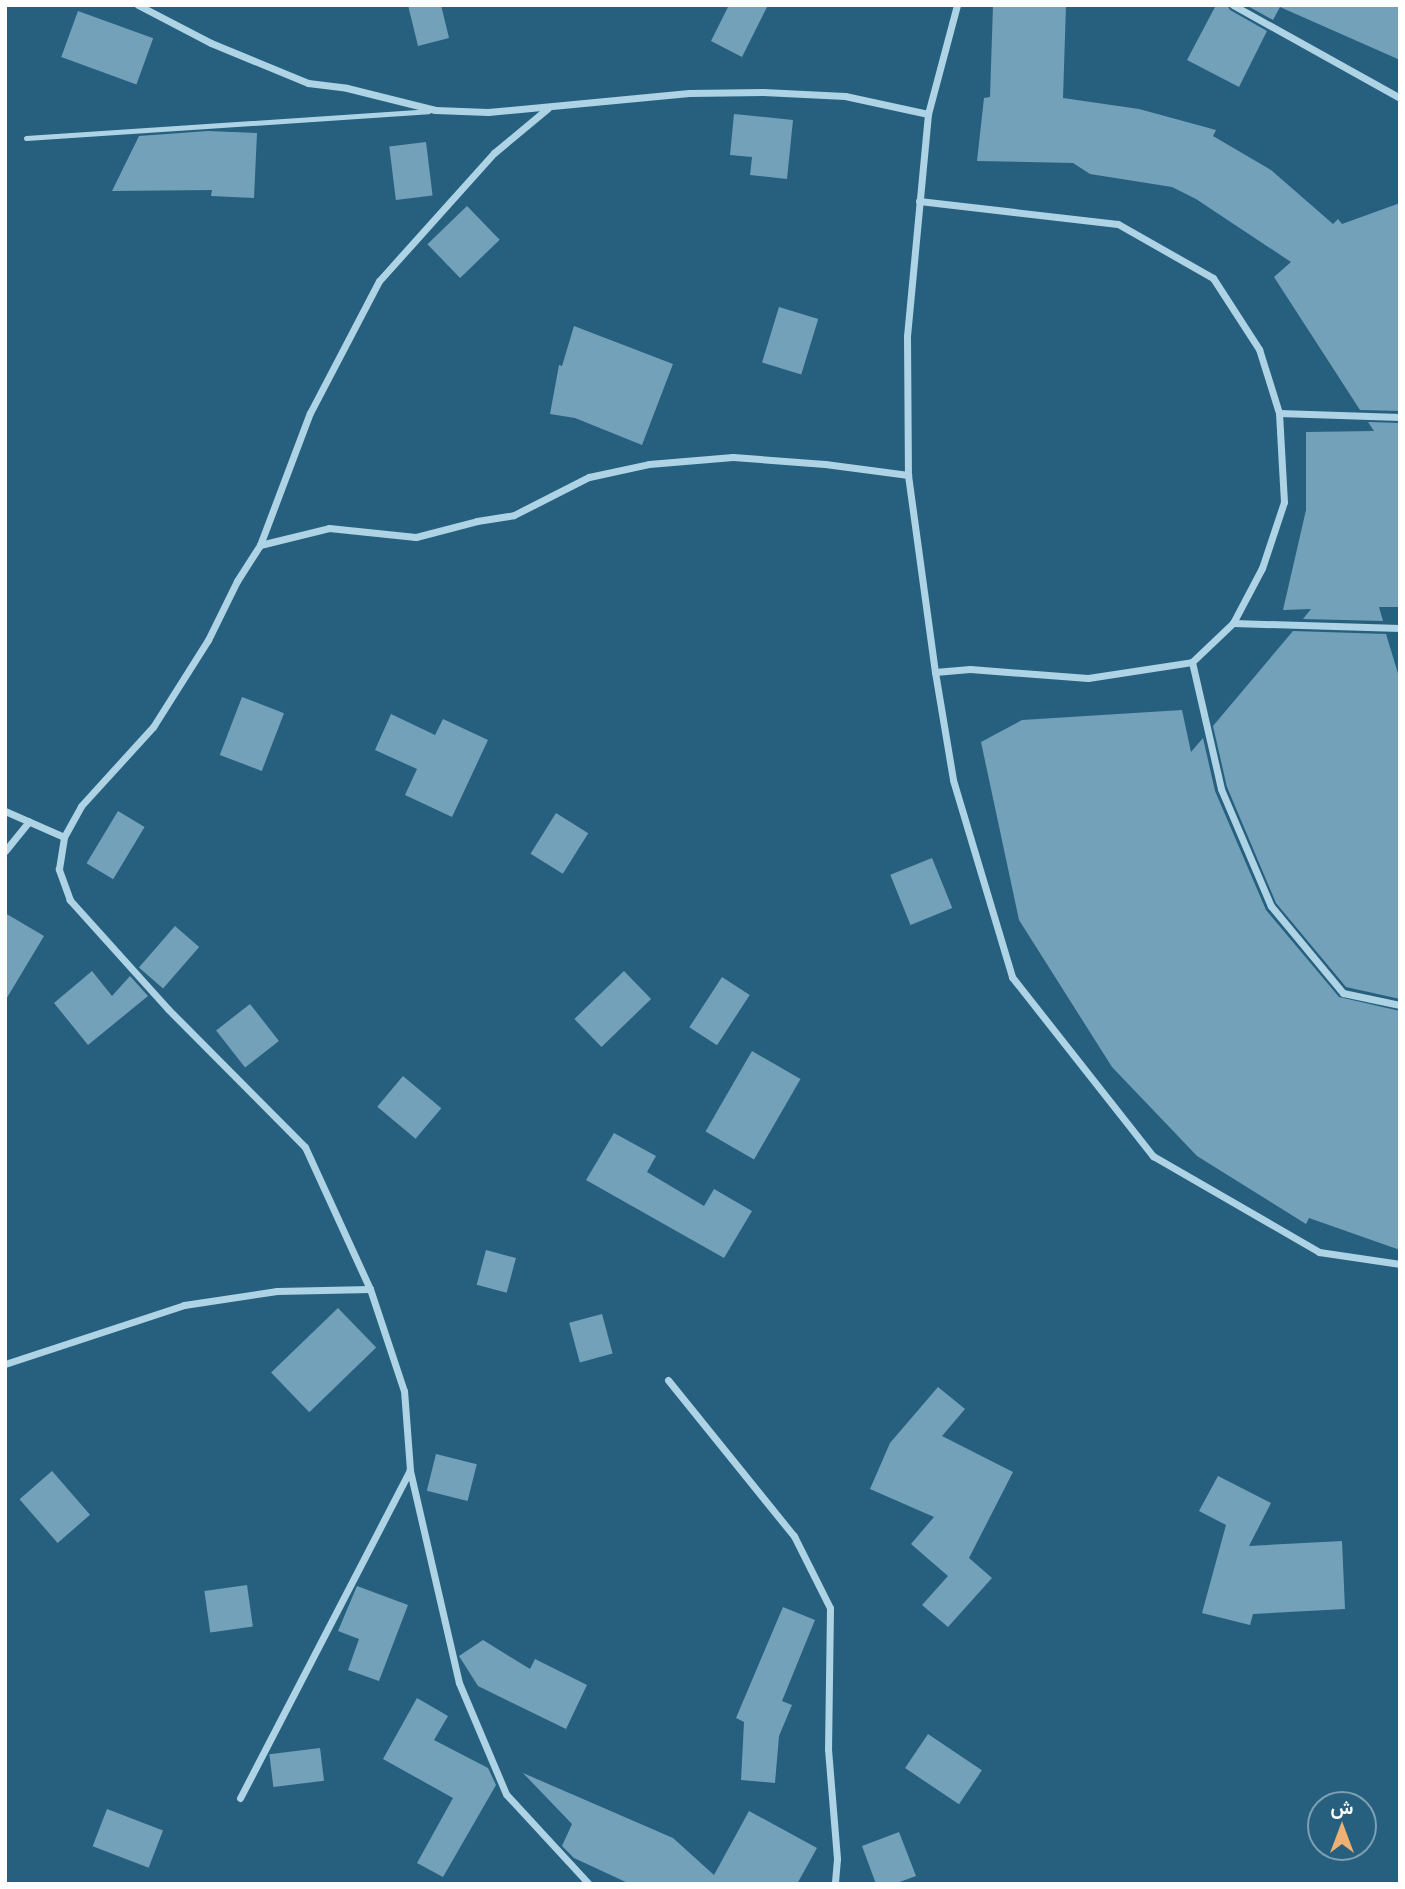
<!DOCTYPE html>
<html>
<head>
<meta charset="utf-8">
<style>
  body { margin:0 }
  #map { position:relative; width:1405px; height:1889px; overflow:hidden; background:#27607f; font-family:"Asap Condensed",Vazirmatn,sans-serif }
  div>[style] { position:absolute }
  .building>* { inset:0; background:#73a1b9; transform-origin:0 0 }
  .service>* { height:5px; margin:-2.5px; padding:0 2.5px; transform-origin:2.5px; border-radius:2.5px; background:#add3e5 }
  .minor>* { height:7px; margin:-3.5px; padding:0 3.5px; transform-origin:3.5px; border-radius:3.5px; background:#add3e5 }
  span { translate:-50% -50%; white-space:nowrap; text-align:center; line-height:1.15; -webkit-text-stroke:7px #27607f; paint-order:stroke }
  .frame { position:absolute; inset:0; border:7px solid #fff; pointer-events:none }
  .north { position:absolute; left:1307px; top:1791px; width:70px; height:70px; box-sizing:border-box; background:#27607f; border:2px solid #7da0b2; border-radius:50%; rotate:0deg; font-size:19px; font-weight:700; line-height:28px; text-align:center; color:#fff }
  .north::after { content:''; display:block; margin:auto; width:24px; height:32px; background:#eeb073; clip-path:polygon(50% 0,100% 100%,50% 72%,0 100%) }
</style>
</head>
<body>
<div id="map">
  <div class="building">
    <div style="clip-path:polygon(408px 5px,441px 5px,449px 38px,418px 46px)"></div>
    <div style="clip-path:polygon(729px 5px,768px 5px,742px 57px,711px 41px)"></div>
    <div style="clip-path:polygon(993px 5px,1066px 5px,1063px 98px,1139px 109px,1216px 130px,1213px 136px,1271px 170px,1333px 224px,1338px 219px,1342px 224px,1400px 203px,1400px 411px,1360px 410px,1274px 277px,1291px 262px,1196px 199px,1172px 187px,1090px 174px,1073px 163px,977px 161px,984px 98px,990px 97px)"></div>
    <div style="clip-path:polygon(1216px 5px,1227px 5px,1230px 10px,1267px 31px,1239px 87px,1187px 60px)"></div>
    <div style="clip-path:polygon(1246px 5px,1400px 5px,1400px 60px,1280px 7px,1273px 20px)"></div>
    <div style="left:78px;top:11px;width:80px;height:49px;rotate:20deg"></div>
    <div style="clip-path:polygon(734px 114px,793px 120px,787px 179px,750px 175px,752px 157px,730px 155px)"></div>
    <div style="clip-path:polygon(208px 131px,257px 133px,254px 198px,211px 196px,212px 190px,112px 191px,139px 136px)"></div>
    <div style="left:426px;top:142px;width:54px;height:37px;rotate:83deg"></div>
    <div style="left:467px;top:206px;width:47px;height:55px;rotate:46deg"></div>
    <div style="left:779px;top:307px;width:41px;height:58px;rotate:17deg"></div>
    <div style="clip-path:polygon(574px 326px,673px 364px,642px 445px,575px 418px,550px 414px,559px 365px,562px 366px)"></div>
    <div style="clip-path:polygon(1368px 422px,1400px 423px,1400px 607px,1379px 607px,1383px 621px,1303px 619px,1311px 609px,1283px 610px,1306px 510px,1306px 432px,1374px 431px)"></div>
    <div style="clip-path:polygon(1293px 631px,1386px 634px,1400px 680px,1400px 999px,1346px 987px,1276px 903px,1227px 787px,1213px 726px)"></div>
    <div style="left:242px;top:697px;width:45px;height:62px;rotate:21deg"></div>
    <div style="clip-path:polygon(1182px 710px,1191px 752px,1203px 738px,1215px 791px,1266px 910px,1339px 997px,1400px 1011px,1400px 1250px,1309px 1218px,1306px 1224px,1197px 1156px,1112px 1067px,1019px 920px,981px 742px,1022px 720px)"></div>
    <div style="clip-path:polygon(391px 714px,435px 735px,443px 719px,488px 740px,452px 817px,405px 795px,417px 769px,375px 750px)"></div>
    <div style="left:118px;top:811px;width:31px;height:61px;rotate:31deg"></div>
    <div style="left:556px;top:813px;width:38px;height:48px;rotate:32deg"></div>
    <div style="left:932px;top:858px;width:54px;height:45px;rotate:68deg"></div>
    <div style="clip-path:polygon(5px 913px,44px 936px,5px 1001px)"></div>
    <div style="left:175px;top:926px;width:32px;height:55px;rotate:41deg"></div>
    <div style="clip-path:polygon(92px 971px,112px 996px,130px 976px,148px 996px,88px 1045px,54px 1003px)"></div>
    <div style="left:624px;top:971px;width:39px;height:69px;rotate:46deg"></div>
    <div style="left:722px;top:977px;width:33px;height:60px;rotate:33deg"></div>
    <div style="left:250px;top:1004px;width:47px;height:43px;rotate:52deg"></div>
    <div style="left:752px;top:1051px;width:56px;height:93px;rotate:30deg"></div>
    <div style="left:403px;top:1076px;width:50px;height:40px;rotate:40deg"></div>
    <div style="clip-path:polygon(614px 1133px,656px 1156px,647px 1172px,704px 1206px,714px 1189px,752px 1211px,724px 1258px,586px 1180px)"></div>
    <div style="left:486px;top:1250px;width:31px;height:36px;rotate:15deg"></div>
    <div style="left:338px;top:1308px;width:55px;height:93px;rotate:46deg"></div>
    <div style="left:602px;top:1314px;width:41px;height:34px;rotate:75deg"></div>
    <div style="clip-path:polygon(938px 1387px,965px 1409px,942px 1436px,1013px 1472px,969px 1558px,992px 1578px,948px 1627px,922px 1605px,948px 1576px,911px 1544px,934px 1517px,870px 1489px,890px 1443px)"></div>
    <div style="left:436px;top:1454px;width:42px;height:38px;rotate:14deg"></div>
    <div style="left:52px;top:1471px;width:58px;height:43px;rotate:49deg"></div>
    <div style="clip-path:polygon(1218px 1476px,1271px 1503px,1249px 1546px,1342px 1541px,1345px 1609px,1253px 1614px,1250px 1625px,1202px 1613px,1226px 1525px,1199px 1511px)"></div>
    <div style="left:247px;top:1585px;width:42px;height:43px;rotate:82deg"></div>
    <div style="clip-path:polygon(357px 1586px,408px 1605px,379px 1681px,348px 1670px,359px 1639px,338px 1631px)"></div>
    <div style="clip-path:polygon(783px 1607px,815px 1620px,782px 1701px,792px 1705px,779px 1736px,775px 1783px,741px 1780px,744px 1722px,736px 1718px)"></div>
    <div style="clip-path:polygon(483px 1640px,530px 1669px,535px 1659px,587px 1685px,566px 1729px,478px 1686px,459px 1656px)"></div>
    <div style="clip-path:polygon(417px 1698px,448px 1716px,434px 1740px,488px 1768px,496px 1785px,443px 1877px,417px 1863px,453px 1798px,383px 1759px)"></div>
    <div style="left:928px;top:1734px;width:65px;height:41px;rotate:34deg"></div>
    <div style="left:320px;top:1748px;width:33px;height:51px;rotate:83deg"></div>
    <div style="clip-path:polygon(523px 1773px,673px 1838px,714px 1875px,749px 1811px,817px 1848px,797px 1884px,630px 1884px,574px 1858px,562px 1846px,572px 1824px)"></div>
    <div style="left:107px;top:1809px;width:60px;height:40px;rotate:21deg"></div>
    <div style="clip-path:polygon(899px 1832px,916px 1876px,894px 1884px,876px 1884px,862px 1846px)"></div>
  </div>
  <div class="service">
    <div style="left:26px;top:138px;width:403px;rotate:-3.8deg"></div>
  </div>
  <div class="minor">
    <div style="left:138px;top:5px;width:82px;rotate:27.5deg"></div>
    <div style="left:211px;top:43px;width:105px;rotate:22.4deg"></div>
    <div style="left:308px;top:83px;width:39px;rotate:7deg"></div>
    <div style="left:347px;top:88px;width:91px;rotate:14deg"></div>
    <div style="left:435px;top:110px;width:53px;rotate:2.2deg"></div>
    <div style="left:488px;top:112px;width:202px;rotate:-5.4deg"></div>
    <div style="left:689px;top:93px;width:74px;rotate:-0.8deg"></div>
    <div style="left:763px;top:92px;width:82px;rotate:2.8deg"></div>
    <div style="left:845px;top:96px;width:85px;rotate:12.2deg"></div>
    <div style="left:957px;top:5px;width:113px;rotate:104.9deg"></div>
    <div style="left:928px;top:114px;width:223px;rotate:95.4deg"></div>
    <div style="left:907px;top:336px;width:139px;rotate:89.6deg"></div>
    <div style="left:908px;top:475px;width:199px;rotate:82.2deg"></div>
    <div style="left:935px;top:672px;width:35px;rotate:-5deg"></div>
    <div style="left:970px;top:669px;width:118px;rotate:4.4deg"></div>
    <div style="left:1088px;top:678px;width:105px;rotate:-8.7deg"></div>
    <div style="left:1192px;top:662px;width:130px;rotate:77.1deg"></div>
    <div style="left:1221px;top:789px;width:127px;rotate:66.9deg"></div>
    <div style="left:1271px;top:906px;width:113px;rotate:50.4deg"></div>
    <div style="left:1343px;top:993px;width:58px;rotate:11.9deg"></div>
    <div style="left:1233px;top:5px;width:191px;rotate:29.1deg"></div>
    <div style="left:919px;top:201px;width:200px;rotate:6.6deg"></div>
    <div style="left:1118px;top:224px;width:109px;rotate:29.6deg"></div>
    <div style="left:1213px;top:278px;width:85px;rotate:57.1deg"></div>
    <div style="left:1259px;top:349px;width:67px;rotate:72.6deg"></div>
    <div style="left:1279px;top:413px;width:89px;rotate:86.8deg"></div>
    <div style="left:1284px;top:502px;width:70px;rotate:108.4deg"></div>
    <div style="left:1262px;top:568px;width:62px;rotate:117.8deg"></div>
    <div style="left:1233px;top:623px;width:57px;rotate:136.4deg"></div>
    <div style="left:1279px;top:413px;width:121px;rotate:1.9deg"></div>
    <div style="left:260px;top:545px;width:141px;rotate:-69.3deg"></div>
    <div style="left:310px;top:413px;width:149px;rotate:-62.4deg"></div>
    <div style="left:379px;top:281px;width:172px;rotate:-48.1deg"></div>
    <div style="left:494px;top:153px;width:70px;rotate:-39.8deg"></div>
    <div style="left:1233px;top:623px;width:167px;rotate:1.7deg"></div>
    <div style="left:935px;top:672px;width:109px;rotate:80.5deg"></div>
    <div style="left:953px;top:780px;width:206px;rotate:73.3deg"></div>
    <div style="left:1012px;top:977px;width:228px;rotate:51.8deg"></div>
    <div style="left:1153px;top:1156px;width:192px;rotate:30deg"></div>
    <div style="left:1319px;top:1252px;width:82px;rotate:8.4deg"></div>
    <div style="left:5px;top:811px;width:64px;rotate:23.8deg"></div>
    <div style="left:5px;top:851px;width:38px;rotate:-51deg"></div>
    <div style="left:5px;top:1364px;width:188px;rotate:-18.2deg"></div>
    <div style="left:184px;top:1305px;width:94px;rotate:-8.6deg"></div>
    <div style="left:277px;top:1291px;width:93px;rotate:-1.2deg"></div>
    <div style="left:668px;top:1380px;width:201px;rotate:51.1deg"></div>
    <div style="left:794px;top:1536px;width:80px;rotate:63.4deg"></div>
    <div style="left:830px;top:1608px;width:141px;rotate:90.8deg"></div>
    <div style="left:828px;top:1749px;width:110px;rotate:85.3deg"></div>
    <div style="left:837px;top:1859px;width:25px;rotate:95deg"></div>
    <div style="left:240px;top:1798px;width:369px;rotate:-62.6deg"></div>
    <div style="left:589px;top:1884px;width:122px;rotate:-132.7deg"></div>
    <div style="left:506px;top:1794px;width:121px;rotate:-112.9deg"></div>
    <div style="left:459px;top:1683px;width:219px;rotate:-103deg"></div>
    <div style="left:410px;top:1470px;width:79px;rotate:-94.3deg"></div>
    <div style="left:404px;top:1391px;width:108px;rotate:-108.4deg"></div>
    <div style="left:370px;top:1289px;width:156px;rotate:-114.6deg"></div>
    <div style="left:305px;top:1147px;width:194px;rotate:-134.8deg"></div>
    <div style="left:168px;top:1009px;width:147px;rotate:-132deg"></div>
    <div style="left:70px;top:900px;width:33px;rotate:-110deg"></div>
    <div style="left:59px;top:869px;width:32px;rotate:-81deg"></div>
    <div style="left:64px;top:837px;width:35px;rotate:-61deg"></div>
    <div style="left:81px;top:806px;width:107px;rotate:-47.7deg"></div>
    <div style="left:153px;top:727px;width:103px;rotate:-57.7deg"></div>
    <div style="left:208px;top:640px;width:66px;rotate:-63.8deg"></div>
    <div style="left:237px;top:581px;width:43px;rotate:-57.4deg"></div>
    <div style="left:260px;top:545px;width:71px;rotate:-13.8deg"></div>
    <div style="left:329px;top:528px;width:87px;rotate:5.9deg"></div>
    <div style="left:416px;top:537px;width:63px;rotate:-14.7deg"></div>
    <div style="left:477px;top:521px;width:37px;rotate:-9deg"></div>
    <div style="left:514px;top:515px;width:84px;rotate:-26.9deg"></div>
    <div style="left:589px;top:477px;width:61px;rotate:-12.2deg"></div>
    <div style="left:649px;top:464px;width:84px;rotate:-4.8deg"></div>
    <div style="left:733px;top:457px;width:92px;rotate:4.4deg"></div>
    <div style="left:825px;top:464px;width:84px;rotate:7.5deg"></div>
  </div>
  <div class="frame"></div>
  <div class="north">ش</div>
</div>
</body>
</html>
